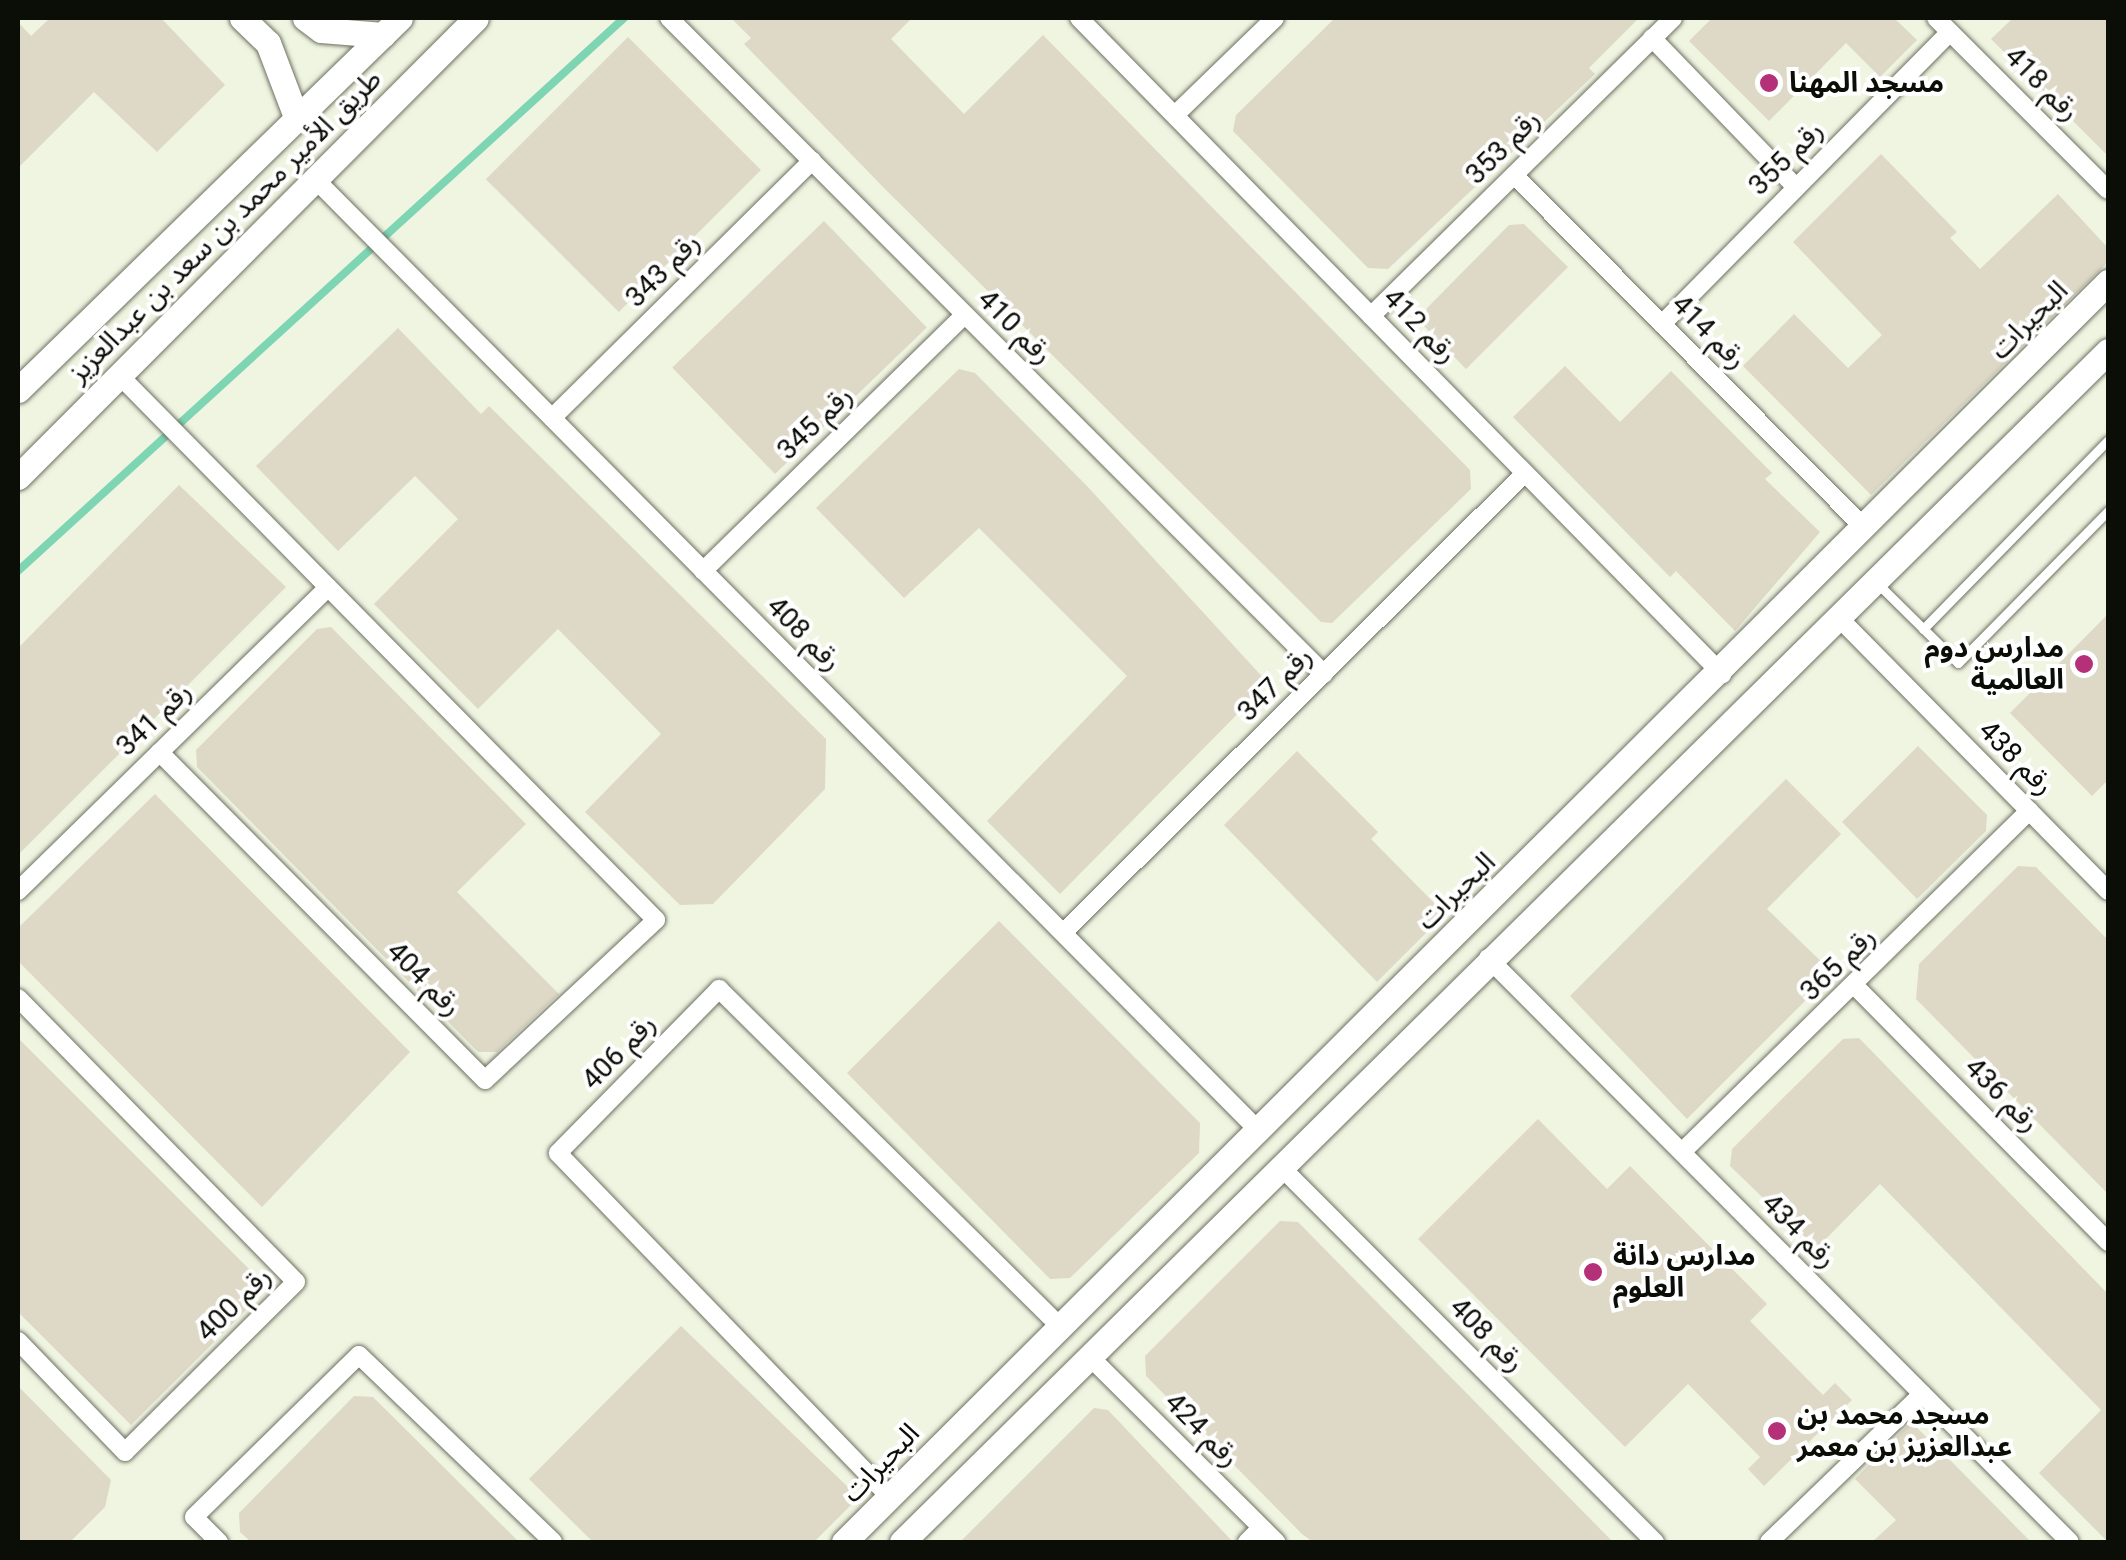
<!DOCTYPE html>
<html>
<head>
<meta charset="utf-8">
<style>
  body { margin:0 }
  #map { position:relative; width:2126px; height:1560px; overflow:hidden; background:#f0f5e2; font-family:Roboto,"Noto Sans Arabic",sans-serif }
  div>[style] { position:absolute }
  .stream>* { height:8px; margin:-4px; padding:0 4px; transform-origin:4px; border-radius:4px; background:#7dd5b3 }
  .building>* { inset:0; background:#ded8c6; transform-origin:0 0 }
  .roads { filter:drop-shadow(0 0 2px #6d7060) drop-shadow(0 0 2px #6d7060) }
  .lane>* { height:9px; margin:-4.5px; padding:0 4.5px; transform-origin:4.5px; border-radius:4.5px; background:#fff }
  .street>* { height:18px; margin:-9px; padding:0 9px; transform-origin:9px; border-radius:9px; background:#fff }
  .secondary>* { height:25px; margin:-12.5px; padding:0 12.5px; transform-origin:12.5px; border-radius:12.5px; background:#fff }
  .dots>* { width:28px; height:28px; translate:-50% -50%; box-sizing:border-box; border:5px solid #fff; border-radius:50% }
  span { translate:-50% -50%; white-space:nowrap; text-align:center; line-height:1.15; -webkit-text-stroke:8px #fff; paint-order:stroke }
  .poi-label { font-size:28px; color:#0b0d07; font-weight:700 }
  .left { translate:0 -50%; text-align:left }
  .right { translate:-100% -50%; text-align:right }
  .street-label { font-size:28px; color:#0b0d07 }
  .frame { position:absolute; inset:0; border:20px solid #0b0d07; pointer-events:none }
</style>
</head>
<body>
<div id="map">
  <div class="stream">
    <div style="left:18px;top:571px;width:820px;rotate:-42.38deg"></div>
  </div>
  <div class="building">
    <div style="clip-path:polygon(50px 18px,161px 18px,225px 85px,157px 152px,94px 92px,18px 168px,18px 22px,31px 36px)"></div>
    <div style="clip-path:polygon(731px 18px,912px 18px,891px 39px,964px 114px,1043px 35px,1470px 470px,1471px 489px,1332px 623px,1321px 622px,884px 188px,744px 44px,751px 38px)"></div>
    <div style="clip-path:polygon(1335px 18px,1639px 18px,1589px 68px,1595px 74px,1388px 269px,1368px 268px,1233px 131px,1236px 115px)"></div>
    <div style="clip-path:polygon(1712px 18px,1894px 18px,1917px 40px,1880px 77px,1846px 43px,1769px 121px,1689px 41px)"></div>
    <div style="clip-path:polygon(2013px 18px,2108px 18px,2108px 156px,1991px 39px)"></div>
    <div style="left:628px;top:37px;width:188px;height:201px;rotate:45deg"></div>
    <div style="clip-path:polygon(1881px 154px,1957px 232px,1950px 238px,1980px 269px,2058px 194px,2108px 248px,2108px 262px,1871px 495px,1743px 366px,1794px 314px,1848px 368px,1882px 335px,1793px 242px)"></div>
    <div style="left:824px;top:221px;width:148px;height:211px;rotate:46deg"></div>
    <div style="clip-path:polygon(1524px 224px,1568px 267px,1466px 369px,1423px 325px,1427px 308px,1509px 225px)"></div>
    <div style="clip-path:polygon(398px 328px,481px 414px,489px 406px,826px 739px,825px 789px,713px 904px,680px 905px,585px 812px,661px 734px,558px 629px,478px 709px,374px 604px,458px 519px,415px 476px,338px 551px,256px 466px)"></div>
    <div style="clip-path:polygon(1565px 366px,1620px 422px,1671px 371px,1772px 473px,1765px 479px,1820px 532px,1735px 631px,1676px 571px,1670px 577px,1513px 417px)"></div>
    <div style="clip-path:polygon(959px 369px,975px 373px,1087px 486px,1268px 683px,1060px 894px,987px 821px,1127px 676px,979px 528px,904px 598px,816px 508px)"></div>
    <div style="clip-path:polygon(179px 485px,286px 587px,18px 855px,18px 648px)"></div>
    <div style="clip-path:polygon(2108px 614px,2108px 780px,2092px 796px,2010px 713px)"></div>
    <div style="clip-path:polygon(331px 627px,526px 824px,457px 892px,559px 994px,497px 1052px,478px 1052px,197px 767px,196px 750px,317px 629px)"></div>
    <div style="clip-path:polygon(1918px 746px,1987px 815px,1986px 831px,1917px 899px,1842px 822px)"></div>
    <div style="clip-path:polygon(1297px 751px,1378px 832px,1371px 839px,1445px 914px,1377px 982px,1224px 825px)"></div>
    <div style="clip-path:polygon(1786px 779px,1841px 834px,1767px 909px,1833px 973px,1687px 1119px,1570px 996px)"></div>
    <div style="clip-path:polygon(155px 794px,410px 1052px,262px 1207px,18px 961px,18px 928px)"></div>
    <div style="clip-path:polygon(2018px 866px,2036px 867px,2108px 940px,2108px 1194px,1916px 999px,1919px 964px)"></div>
    <div style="clip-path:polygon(999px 921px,1200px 1123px,1199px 1153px,1070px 1278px,1050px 1279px,847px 1073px)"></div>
    <div style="clip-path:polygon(18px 1038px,261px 1281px,260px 1296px,131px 1425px,18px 1312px)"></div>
    <div style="clip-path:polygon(1859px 1038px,2108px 1294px,2108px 1542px,2039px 1473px,2101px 1410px,1880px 1184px,1816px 1249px,1730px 1166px,1732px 1149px,1786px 1095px,1843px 1039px)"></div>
    <div style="clip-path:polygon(1538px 1119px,1607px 1189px,1630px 1166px,1767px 1304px,1750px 1321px,1823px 1395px,1835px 1383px,1852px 1400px,1764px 1486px,1748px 1469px,1760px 1457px,1688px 1384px,1625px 1447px,1418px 1239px)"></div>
    <div style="clip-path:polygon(1280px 1221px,1298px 1222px,1613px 1542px,1313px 1542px,1302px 1534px,1146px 1376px,1145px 1356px)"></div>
    <div style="clip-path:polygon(681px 1326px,851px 1490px,853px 1503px,814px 1542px,593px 1542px,529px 1479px)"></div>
    <div style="clip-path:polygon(18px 1386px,111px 1480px,105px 1507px,70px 1542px,18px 1542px)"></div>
    <div style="clip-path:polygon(354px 1396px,373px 1397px,519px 1542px,251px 1542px,240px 1532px,239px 1513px)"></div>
    <div style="clip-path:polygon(1094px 1408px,1108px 1410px,1233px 1542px,960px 1542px)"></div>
    <div style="clip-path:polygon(1911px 1422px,1950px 1460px,2031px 1542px,1872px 1542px,1896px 1520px,1855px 1479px)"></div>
  </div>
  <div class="roads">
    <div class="lane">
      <div style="left:1879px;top:585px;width:111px;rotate:44.6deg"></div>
      <div style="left:1958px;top:663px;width:214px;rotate:-45.4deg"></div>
      <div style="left:1923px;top:629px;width:264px;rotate:-45.6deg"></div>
    </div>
    <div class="street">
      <div style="left:669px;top:18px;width:927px;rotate:45.04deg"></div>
      <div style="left:1079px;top:18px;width:919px;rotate:45.57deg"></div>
      <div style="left:1936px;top:18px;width:243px;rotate:45deg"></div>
      <div style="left:1652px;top:38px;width:207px;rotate:46deg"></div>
      <div style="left:1175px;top:115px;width:139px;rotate:-44.1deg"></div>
      <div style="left:1514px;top:175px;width:498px;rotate:45.2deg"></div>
      <div style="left:314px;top:178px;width:1338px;rotate:45.24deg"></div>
      <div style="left:1371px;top:316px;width:424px;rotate:-44.6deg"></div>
      <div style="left:1662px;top:324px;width:410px;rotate:-45.4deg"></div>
      <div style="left:119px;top:375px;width:765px;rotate:45.42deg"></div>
      <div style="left:656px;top:920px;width:234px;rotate:136.9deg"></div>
      <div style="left:485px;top:1080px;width:462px;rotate:-134.8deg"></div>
      <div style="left:552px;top:418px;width:366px;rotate:-44.7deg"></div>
      <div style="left:703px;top:571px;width:366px;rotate:-44.4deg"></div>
      <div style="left:1842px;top:621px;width:379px;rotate:45.4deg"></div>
      <div style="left:18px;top:891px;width:434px;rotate:-44.4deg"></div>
      <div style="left:1063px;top:933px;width:652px;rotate:-44.88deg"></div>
      <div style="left:1488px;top:958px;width:824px;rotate:45.1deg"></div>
      <div style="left:1856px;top:987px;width:359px;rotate:45.3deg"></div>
      <div style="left:18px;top:998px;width:397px;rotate:45.6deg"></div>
      <div style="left:296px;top:1282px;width:241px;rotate:135.2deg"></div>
      <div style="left:125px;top:1452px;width:154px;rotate:-133.9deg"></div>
      <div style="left:1682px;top:1152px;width:487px;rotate:-44.5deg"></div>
      <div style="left:1280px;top:1166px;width:531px;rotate:45.08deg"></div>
      <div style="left:1089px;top:1356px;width:264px;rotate:44.8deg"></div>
      <div style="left:890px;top:1497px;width:478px;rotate:-134deg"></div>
      <div style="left:558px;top:1153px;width:230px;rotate:-45.5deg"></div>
      <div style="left:719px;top:989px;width:477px;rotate:44.7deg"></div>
      <div style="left:219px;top:1542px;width:35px;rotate:-135deg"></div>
      <div style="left:194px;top:1517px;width:231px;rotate:-44.5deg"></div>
      <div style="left:359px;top:1355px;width:269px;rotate:43.9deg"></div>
      <div style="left:1247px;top:1542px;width:20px;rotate:-45deg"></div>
      <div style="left:1769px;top:1542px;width:213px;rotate:-44deg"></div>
    </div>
    <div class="secondary">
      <div style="left:242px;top:18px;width:36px;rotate:44deg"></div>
      <div style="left:268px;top:43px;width:76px;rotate:69.2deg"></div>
      <div style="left:305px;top:18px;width:20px;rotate:37deg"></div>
      <div style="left:321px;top:30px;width:62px;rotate:4.6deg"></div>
      <div style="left:18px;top:390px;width:533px;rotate:-44.24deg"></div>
      <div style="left:18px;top:477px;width:648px;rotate:-45.06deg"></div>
      <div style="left:844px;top:1542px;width:1785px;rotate:-44.91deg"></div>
      <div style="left:902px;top:1542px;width:1695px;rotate:-44.64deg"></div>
    </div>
  </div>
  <div class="dots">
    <div style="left:1769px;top:83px;background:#b43179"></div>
    <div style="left:2084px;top:664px;background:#b43179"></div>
    <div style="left:1593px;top:1272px;background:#b43179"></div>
    <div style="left:1777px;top:1431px;background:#b43179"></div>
  </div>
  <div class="poi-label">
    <span class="left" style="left:1789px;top:83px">مسجد المهنا</span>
    <span class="right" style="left:2064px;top:664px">مدارس دوم<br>العالمية</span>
    <span class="left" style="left:1613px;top:1272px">مدارس دانة<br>العلوم</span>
    <span class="left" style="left:1797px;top:1431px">مسجد محمد بن<br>عبدالعزيز بن معمر</span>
  </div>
  <div class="street-label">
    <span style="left:2042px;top:84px;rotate:45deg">رقم 418</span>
    <span style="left:1503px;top:147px;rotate:-45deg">رقم 353</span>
    <span style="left:1786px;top:158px;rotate:-45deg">رقم 355</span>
    <span style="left:225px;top:226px;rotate:-45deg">طريق الأمير محمد بن سعد بن عبدالعزيز</span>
    <span style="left:663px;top:270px;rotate:-45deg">رقم 343</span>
    <span style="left:2029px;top:320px;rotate:-45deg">البحيرات</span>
    <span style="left:1420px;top:326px;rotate:46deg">رقم 412</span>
    <span style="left:1015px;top:327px;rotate:45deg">رقم 410</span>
    <span style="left:1709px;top:332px;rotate:45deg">رقم 414</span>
    <span style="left:815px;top:423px;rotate:-44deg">رقم 345</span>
    <span style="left:804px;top:634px;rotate:45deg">رقم 408</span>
    <span style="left:1275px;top:684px;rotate:-45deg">رقم 347</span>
    <span style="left:154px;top:719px;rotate:-44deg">رقم 341</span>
    <span style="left:2016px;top:758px;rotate:45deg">رقم 438</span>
    <span style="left:1456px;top:891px;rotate:-44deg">البحيرات</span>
    <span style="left:1838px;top:964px;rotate:-44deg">رقم 365</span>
    <span style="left:424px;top:979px;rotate:45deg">رقم 404</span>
    <span style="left:619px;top:1052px;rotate:-46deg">رقم 406</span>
    <span style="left:2002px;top:1095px;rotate:45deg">رقم 436</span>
    <span style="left:1799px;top:1231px;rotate:45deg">رقم 434</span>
    <span style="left:234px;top:1304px;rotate:-45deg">رقم 400</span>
    <span style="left:1487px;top:1335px;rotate:45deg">رقم 408</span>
    <span style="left:1202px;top:1430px;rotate:45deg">رقم 424</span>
    <span style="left:881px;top:1463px;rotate:-46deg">البحيرات</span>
  </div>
  <div class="frame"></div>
</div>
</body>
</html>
